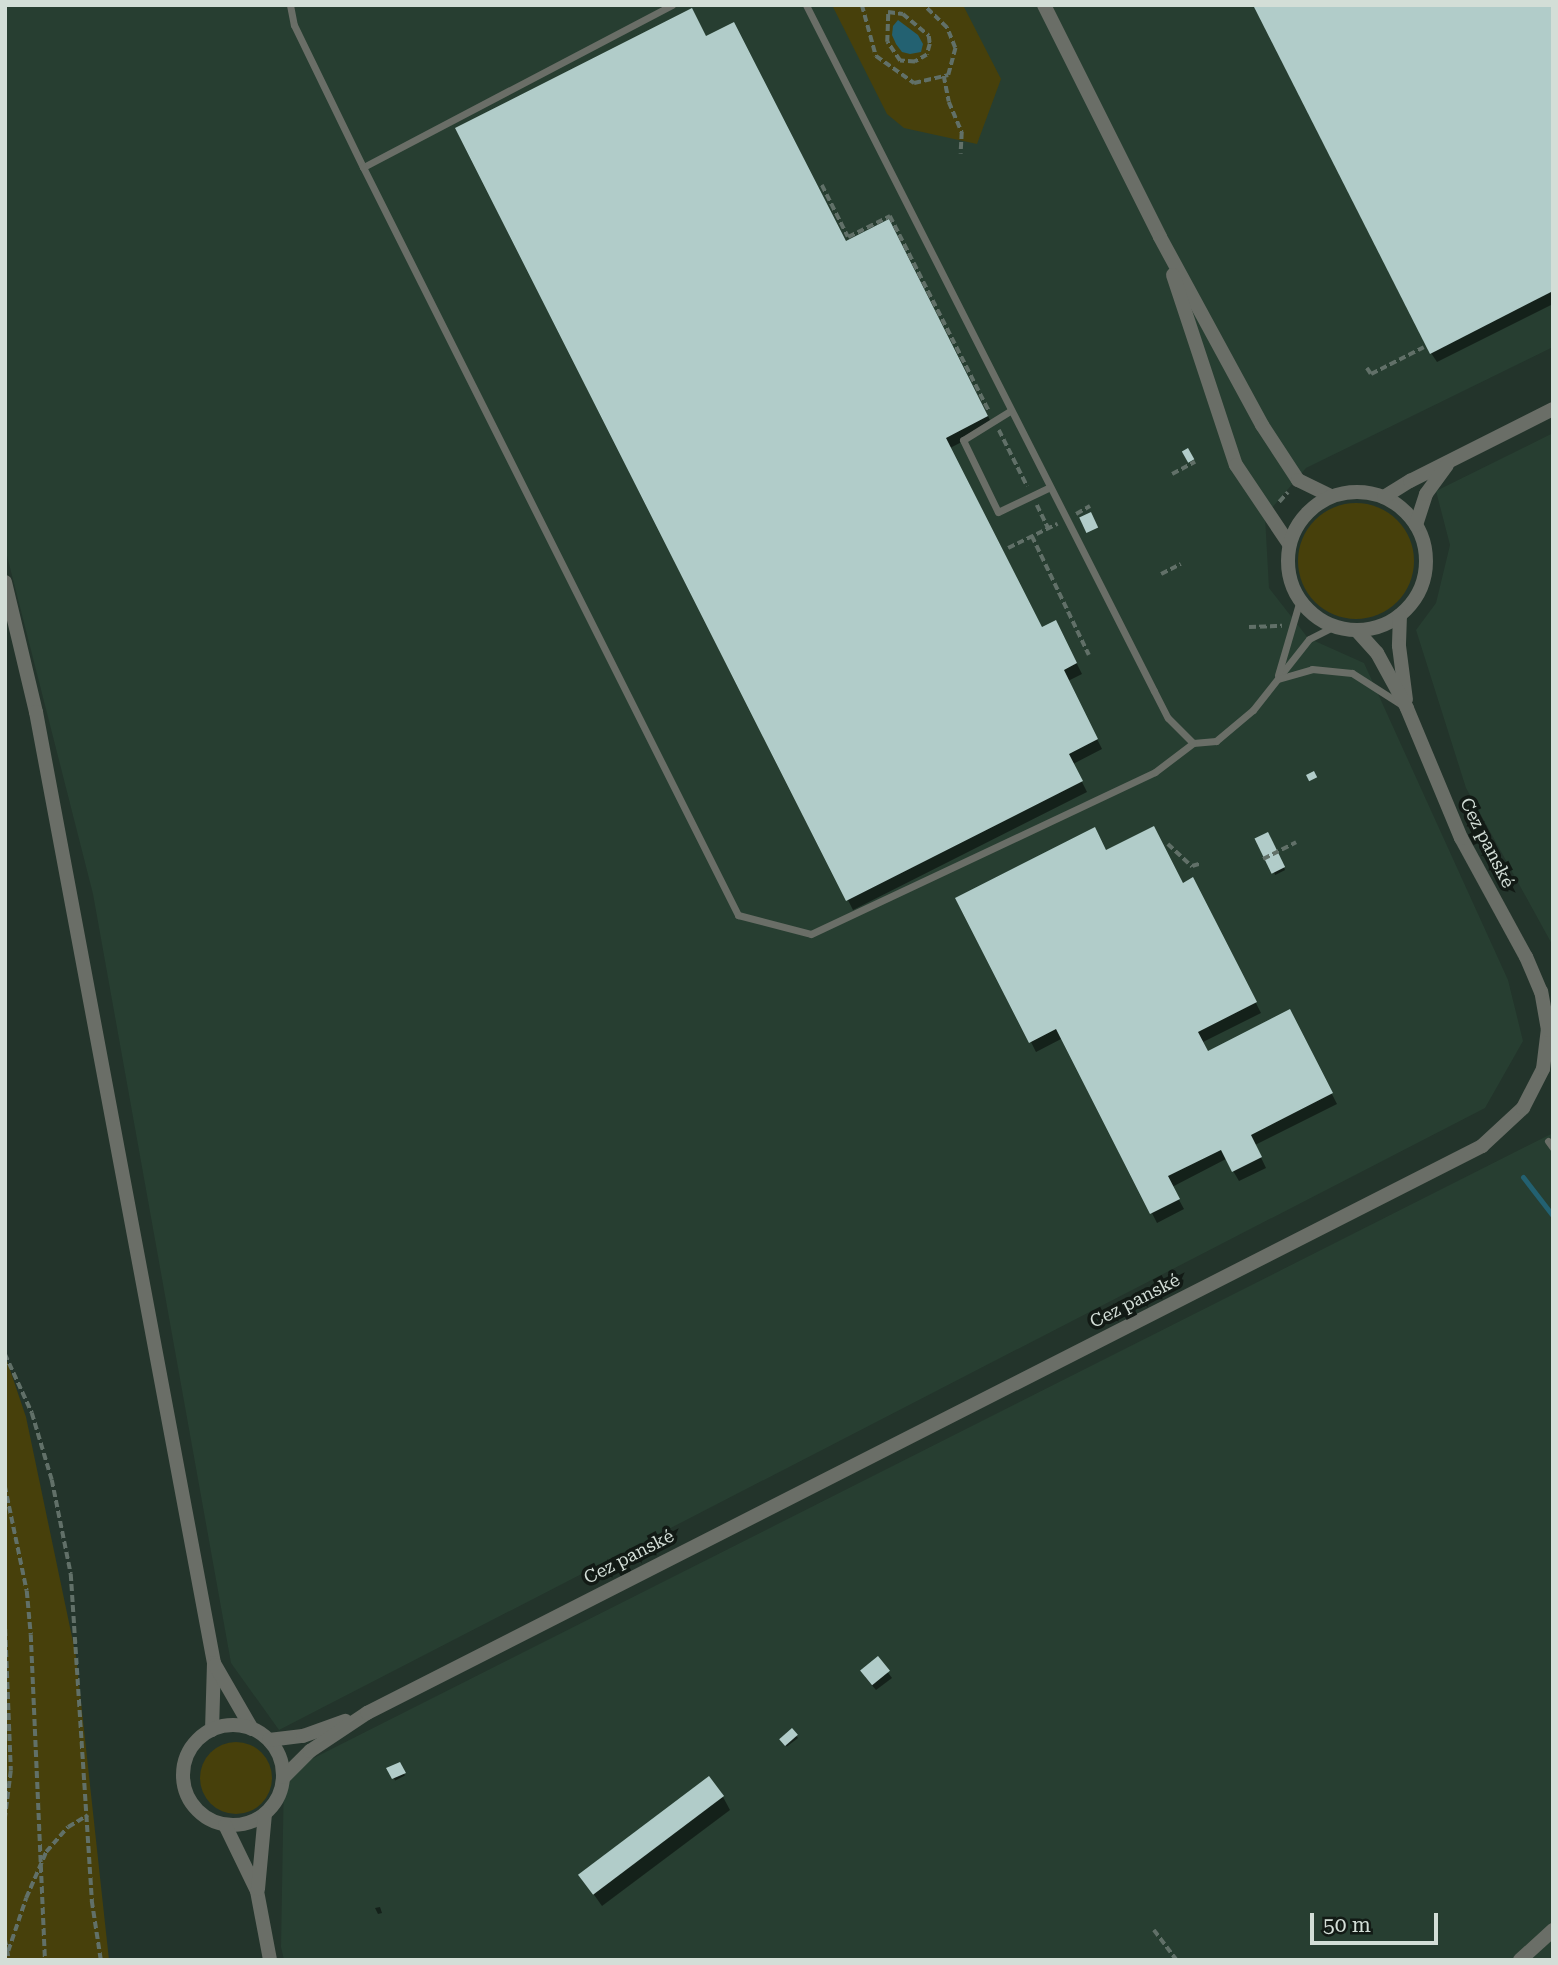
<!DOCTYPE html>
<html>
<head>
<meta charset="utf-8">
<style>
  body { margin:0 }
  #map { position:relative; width:1558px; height:1965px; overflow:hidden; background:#23342b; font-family:"Roboto Serif",serif }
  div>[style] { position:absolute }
  .built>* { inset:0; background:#273e31 }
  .green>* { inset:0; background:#47400b }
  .round { border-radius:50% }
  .water>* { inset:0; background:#236171 }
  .shadow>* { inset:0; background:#0007; transform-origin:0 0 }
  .stream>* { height:5px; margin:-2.5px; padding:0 2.5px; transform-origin:2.5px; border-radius:2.5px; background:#236171 }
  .building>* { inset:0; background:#b1ccc9; transform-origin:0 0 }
  .path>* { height:3.5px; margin-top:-1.75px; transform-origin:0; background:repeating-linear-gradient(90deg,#617068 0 7px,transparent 0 10.5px) }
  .service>* { height:7px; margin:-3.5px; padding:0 3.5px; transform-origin:3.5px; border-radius:3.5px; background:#6a6e67 }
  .minor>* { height:14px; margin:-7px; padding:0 7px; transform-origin:7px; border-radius:7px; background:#6a6e67 }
  .minor>.ring { margin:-7px; padding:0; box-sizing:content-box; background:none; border:14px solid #6a6e67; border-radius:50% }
  span { translate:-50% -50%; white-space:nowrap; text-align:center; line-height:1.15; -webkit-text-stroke:7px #121a15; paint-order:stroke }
  .street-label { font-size:18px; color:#d3ded7 }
  .frame { position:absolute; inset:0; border:7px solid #d3ded7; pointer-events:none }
  .scale { position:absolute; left:1310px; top:1913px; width:128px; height:32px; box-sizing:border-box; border:4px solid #d3ded7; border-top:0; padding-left:9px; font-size:21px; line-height:24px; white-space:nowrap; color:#d3ded7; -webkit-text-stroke:5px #121a15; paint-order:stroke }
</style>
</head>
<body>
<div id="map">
  <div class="built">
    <div style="clip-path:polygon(5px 5px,1553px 5px,1553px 347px,1306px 468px,1265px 516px,1269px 588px,1308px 638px,1364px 663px,1508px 980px,1523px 1041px,1485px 1108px,279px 1730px,231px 1663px,93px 894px,5px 548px)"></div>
    <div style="clip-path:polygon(1553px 433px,1553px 946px,1466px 788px,1416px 630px,1436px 603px,1450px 545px,1436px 491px)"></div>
    <div style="clip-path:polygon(1553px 1129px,1553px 1960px,284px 1960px,281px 1947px,284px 1773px,1551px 1134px)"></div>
  </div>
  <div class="green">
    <div style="clip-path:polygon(832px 5px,963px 5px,1001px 79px,977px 144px,904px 128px,887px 114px)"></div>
    <div class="round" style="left:1298px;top:503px;width:116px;height:116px"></div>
    <div style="clip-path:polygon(5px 1355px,26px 1417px,76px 1656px,109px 1960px,5px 1960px)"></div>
    <div class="round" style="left:200px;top:1742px;width:72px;height:72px"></div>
  </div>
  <div class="water">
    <div style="clip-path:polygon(898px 20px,918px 35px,923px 44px,921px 52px,910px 54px,902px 52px,896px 44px,892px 35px,893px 26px)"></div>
  </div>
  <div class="shadow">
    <div style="clip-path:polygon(1553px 5px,1553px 304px,1437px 362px,1431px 353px)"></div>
    <div style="clip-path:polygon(705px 39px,846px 243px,894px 231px,993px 426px,950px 448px,1042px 629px,1061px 632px,1082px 674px,1068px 681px,1102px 749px,1073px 764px,1087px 792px,853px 910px,458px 129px)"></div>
    <div style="left:1268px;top:835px;width:39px;height:11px;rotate:64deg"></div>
    <div style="clip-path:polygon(1106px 852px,1198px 889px,1261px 1013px,1203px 1042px,1208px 1053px,1295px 1022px,1337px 1104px,1255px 1145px,1266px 1168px,1239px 1181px,1226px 1159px,1172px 1187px,1184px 1209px,1157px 1223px,1063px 1038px,1036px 1052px,1031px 1042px)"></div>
    <div style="clip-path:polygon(878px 1659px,892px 1678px,876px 1690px,865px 1677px)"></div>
    <div style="left:792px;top:1730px;width:10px;height:14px;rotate:53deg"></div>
    <div style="left:399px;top:1764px;width:13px;height:11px;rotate:63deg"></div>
    <div style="clip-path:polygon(723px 1797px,730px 1810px,602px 1906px,580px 1875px)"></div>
    <div style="clip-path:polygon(380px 1907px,382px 1913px,378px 1914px,375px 1908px)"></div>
  </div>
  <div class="stream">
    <div style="left:1523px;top:1177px;width:49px;rotate:52.4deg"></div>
  </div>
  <div class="building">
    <div style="clip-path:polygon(1253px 5px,1553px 5px,1553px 291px,1430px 354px)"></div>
    <div style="clip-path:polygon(692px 8px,706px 36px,734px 22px,846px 241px,889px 219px,988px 416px,946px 438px,1042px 627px,1056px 620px,1077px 663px,1064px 670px,1098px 739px,1069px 754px,1083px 781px,846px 901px,455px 128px)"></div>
    <div style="left:1188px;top:448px;width:13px;height:7px;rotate:61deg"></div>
    <div style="left:1091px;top:512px;width:17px;height:13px;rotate:65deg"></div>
    <div style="left:1314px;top:771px;width:7px;height:9px;rotate:63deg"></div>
    <div style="clip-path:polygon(1154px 826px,1183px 883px,1193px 877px,1257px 1002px,1198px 1032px,1208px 1051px,1290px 1009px,1333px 1093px,1251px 1135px,1262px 1157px,1232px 1172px,1221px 1150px,1168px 1176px,1180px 1199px,1150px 1214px,1056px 1029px,1029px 1043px,955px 898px,1095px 827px,1106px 850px)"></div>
    <div style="left:1268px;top:832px;width:39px;height:15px;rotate:64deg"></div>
    <div style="left:878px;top:1656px;width:19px;height:23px;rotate:51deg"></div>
    <div style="left:792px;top:1728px;width:9px;height:17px;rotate:49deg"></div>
    <div style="clip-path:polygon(400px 1762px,406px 1773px,392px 1779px,386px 1768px)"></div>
    <div style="left:709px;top:1776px;width:25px;height:164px;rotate:53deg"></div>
  </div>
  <div class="path">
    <div style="left:862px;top:5px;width:53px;rotate:74.6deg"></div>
    <div style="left:876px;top:56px;width:47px;rotate:35.4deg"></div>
    <div style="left:914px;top:83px;width:35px;rotate:-13deg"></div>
    <div style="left:948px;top:75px;width:28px;rotate:-75deg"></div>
    <div style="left:955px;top:48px;width:22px;rotate:-112deg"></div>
    <div style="left:947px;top:28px;width:33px;rotate:-136deg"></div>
    <div style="left:888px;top:12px;width:15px;rotate:8deg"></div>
    <div style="left:903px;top:14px;width:34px;rotate:40deg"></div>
    <div style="left:929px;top:36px;width:8px;rotate:83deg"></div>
    <div style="left:930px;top:44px;width:11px;rotate:105deg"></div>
    <div style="left:927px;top:55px;width:14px;rotate:150deg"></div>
    <div style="left:915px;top:62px;width:15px;rotate:-176deg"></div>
    <div style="left:900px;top:61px;width:23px;rotate:-124deg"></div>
    <div style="left:887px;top:42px;width:30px;rotate:-88deg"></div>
    <div style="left:944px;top:76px;width:26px;rotate:79deg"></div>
    <div style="left:949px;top:102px;width:33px;rotate:67deg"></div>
    <div style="left:962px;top:132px;width:22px;rotate:93deg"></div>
    <div style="left:822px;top:185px;width:58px;rotate:63.4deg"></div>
    <div style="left:848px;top:237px;width:47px;rotate:-26.6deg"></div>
    <div style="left:890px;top:216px;width:219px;rotate:63.1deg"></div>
    <div style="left:1367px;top:368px;width:7px;rotate:56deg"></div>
    <div style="left:1371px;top:374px;width:59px;rotate:-27deg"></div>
    <div style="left:999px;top:430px;width:63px;rotate:63.4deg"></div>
    <div style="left:1172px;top:474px;width:26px;rotate:-28deg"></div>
    <div style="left:1279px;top:502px;width:13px;rotate:-48deg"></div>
    <div style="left:1037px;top:505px;width:25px;rotate:64deg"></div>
    <div style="left:1076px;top:514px;width:16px;rotate:-30deg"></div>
    <div style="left:1032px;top:536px;width:132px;rotate:64.4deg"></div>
    <div style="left:1008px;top:548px;width:55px;rotate:-26.1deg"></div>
    <div style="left:1161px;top:574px;width:22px;rotate:-27deg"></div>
    <div style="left:1249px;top:627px;width:33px;rotate:-2deg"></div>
    <div style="left:1168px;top:844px;width:33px;rotate:43deg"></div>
    <div style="left:1192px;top:866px;width:10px;rotate:-17deg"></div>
    <div style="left:1263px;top:859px;width:37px;rotate:-27deg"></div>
    <div style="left:5px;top:1354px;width:65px;rotate:65.4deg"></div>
    <div style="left:32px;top:1413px;width:70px;rotate:73.4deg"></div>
    <div style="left:52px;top:1480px;width:96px;rotate:78.6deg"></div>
    <div style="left:71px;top:1574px;width:328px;rotate:86.3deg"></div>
    <div style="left:92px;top:1901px;width:60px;rotate:81.3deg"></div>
    <div style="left:5px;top:1486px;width:107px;rotate:78.2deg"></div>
    <div style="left:27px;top:1591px;width:44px;rotate:84.8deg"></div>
    <div style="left:31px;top:1635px;width:325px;rotate:87.5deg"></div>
    <div style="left:5px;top:1619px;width:152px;rotate:87.7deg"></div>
    <div style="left:11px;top:1771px;width:48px;rotate:97.1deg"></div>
    <div style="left:1154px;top:1930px;width:38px;rotate:53deg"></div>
    <div style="left:5px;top:1939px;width:21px;rotate:79deg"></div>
    <div style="left:8px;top:1951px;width:56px;rotate:-71.2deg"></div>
    <div style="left:26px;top:1898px;width:50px;rotate:-66.5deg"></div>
    <div style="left:46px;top:1852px;width:33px;rotate:-49deg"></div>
    <div style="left:68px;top:1827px;width:23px;rotate:-31deg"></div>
  </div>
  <div class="service">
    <div style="left:290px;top:5px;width:20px;rotate:79deg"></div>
    <div style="left:294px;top:25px;width:158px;rotate:64.1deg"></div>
    <div style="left:672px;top:5px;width:349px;rotate:152.3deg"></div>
    <div style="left:363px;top:167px;width:837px;rotate:63.37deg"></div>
    <div style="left:738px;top:915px;width:75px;rotate:14.6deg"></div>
    <div style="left:811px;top:934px;width:380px;rotate:-25.2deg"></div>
    <div style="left:1155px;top:772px;width:48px;rotate:-37.3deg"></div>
    <div style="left:1193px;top:743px;width:23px;rotate:-5deg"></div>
    <div style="left:1216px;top:741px;width:48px;rotate:-40deg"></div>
    <div style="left:1253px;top:710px;width:90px;rotate:-51.7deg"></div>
    <div style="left:1309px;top:639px;width:28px;rotate:-27deg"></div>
    <div style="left:806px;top:5px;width:769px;rotate:63.1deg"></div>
    <div style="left:1154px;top:691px;width:30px;rotate:63deg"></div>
    <div style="left:1168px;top:718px;width:35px;rotate:45deg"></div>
    <div style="left:1010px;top:411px;width:55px;rotate:148.3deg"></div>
    <div style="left:963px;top:440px;width:80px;rotate:64.1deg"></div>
    <div style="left:998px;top:512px;width:55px;rotate:-25.6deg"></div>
    <div style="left:1278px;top:675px;width:78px;rotate:-73.7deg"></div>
    <div style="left:1278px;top:679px;width:35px;rotate:-16deg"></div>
    <div style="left:1312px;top:669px;width:40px;rotate:5.7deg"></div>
    <div style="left:1352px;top:673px;width:59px;rotate:32.6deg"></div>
    <div style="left:1548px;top:1141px;width:9px;rotate:54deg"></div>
  </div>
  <div class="minor">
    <div style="left:1044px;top:5px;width:259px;rotate:63.4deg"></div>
    <div style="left:1160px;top:237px;width:214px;rotate:61.5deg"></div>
    <div style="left:1262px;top:425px;width:66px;rotate:56.8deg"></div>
    <div style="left:1298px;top:480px;width:37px;rotate:26deg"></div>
    <div style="left:1173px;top:275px;width:200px;rotate:71.7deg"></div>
    <div style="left:1236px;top:465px;width:95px;rotate:56.1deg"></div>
    <div class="ring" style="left:1288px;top:492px;width:124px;height:124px"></div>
    <div style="left:1384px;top:497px;width:31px;rotate:-32deg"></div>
    <div style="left:1410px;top:481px;width:160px;rotate:-26.7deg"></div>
    <div style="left:1416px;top:525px;width:33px;rotate:-72deg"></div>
    <div style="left:1426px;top:494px;width:36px;rotate:-54deg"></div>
    <div style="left:5px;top:582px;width:134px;rotate:76.6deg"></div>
    <div style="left:36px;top:712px;width:968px;rotate:79.4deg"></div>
    <div style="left:214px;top:1663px;width:67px;rotate:91.7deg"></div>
    <div style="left:1400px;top:615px;width:31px;rotate:92deg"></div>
    <div style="left:1399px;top:646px;width:54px;rotate:82.6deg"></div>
    <div style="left:215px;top:1665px;width:74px;rotate:60deg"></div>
    <div class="ring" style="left:183px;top:1725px;width:86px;height:86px"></div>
    <div style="left:269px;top:1740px;width:34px;rotate:-7deg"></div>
    <div style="left:303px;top:1736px;width:45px;rotate:-19.7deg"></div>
    <div style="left:284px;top:1777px;width:37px;rotate:-45deg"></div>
    <div style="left:310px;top:1751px;width:69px;rotate:-33.7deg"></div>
    <div style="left:367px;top:1713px;width:1251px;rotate:-26.95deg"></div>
    <div style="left:1482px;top:1146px;width:56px;rotate:-42.8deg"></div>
    <div style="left:1523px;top:1108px;width:44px;rotate:-62.9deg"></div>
    <div style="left:1543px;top:1069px;width:39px;rotate:-83deg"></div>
    <div style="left:1548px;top:1030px;width:39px;rotate:-100deg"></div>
    <div style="left:1541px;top:992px;width:38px;rotate:-113deg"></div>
    <div style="left:1526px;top:957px;width:136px;rotate:-118.6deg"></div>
    <div style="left:1461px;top:838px;width:141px;rotate:-112.6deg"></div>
    <div style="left:1407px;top:708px;width:63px;rotate:-118.6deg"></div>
    <div style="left:1377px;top:653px;width:31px;rotate:-132deg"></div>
    <div style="left:225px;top:1825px;width:73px;rotate:64.1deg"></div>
    <div style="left:257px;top:1891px;width:70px;rotate:79.3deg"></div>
    <div style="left:258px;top:1889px;width:75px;rotate:-84.7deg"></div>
    <div style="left:1520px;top:1960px;width:45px;rotate:-42.3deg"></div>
  </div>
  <div class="street-label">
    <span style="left:1487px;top:843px;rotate:63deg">Cez panské</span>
    <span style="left:1135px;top:1301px;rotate:-27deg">Cez panské</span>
    <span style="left:629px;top:1557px;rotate:-27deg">Cez panské</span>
  </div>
  <div class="frame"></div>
  <div class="scale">50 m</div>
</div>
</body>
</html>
